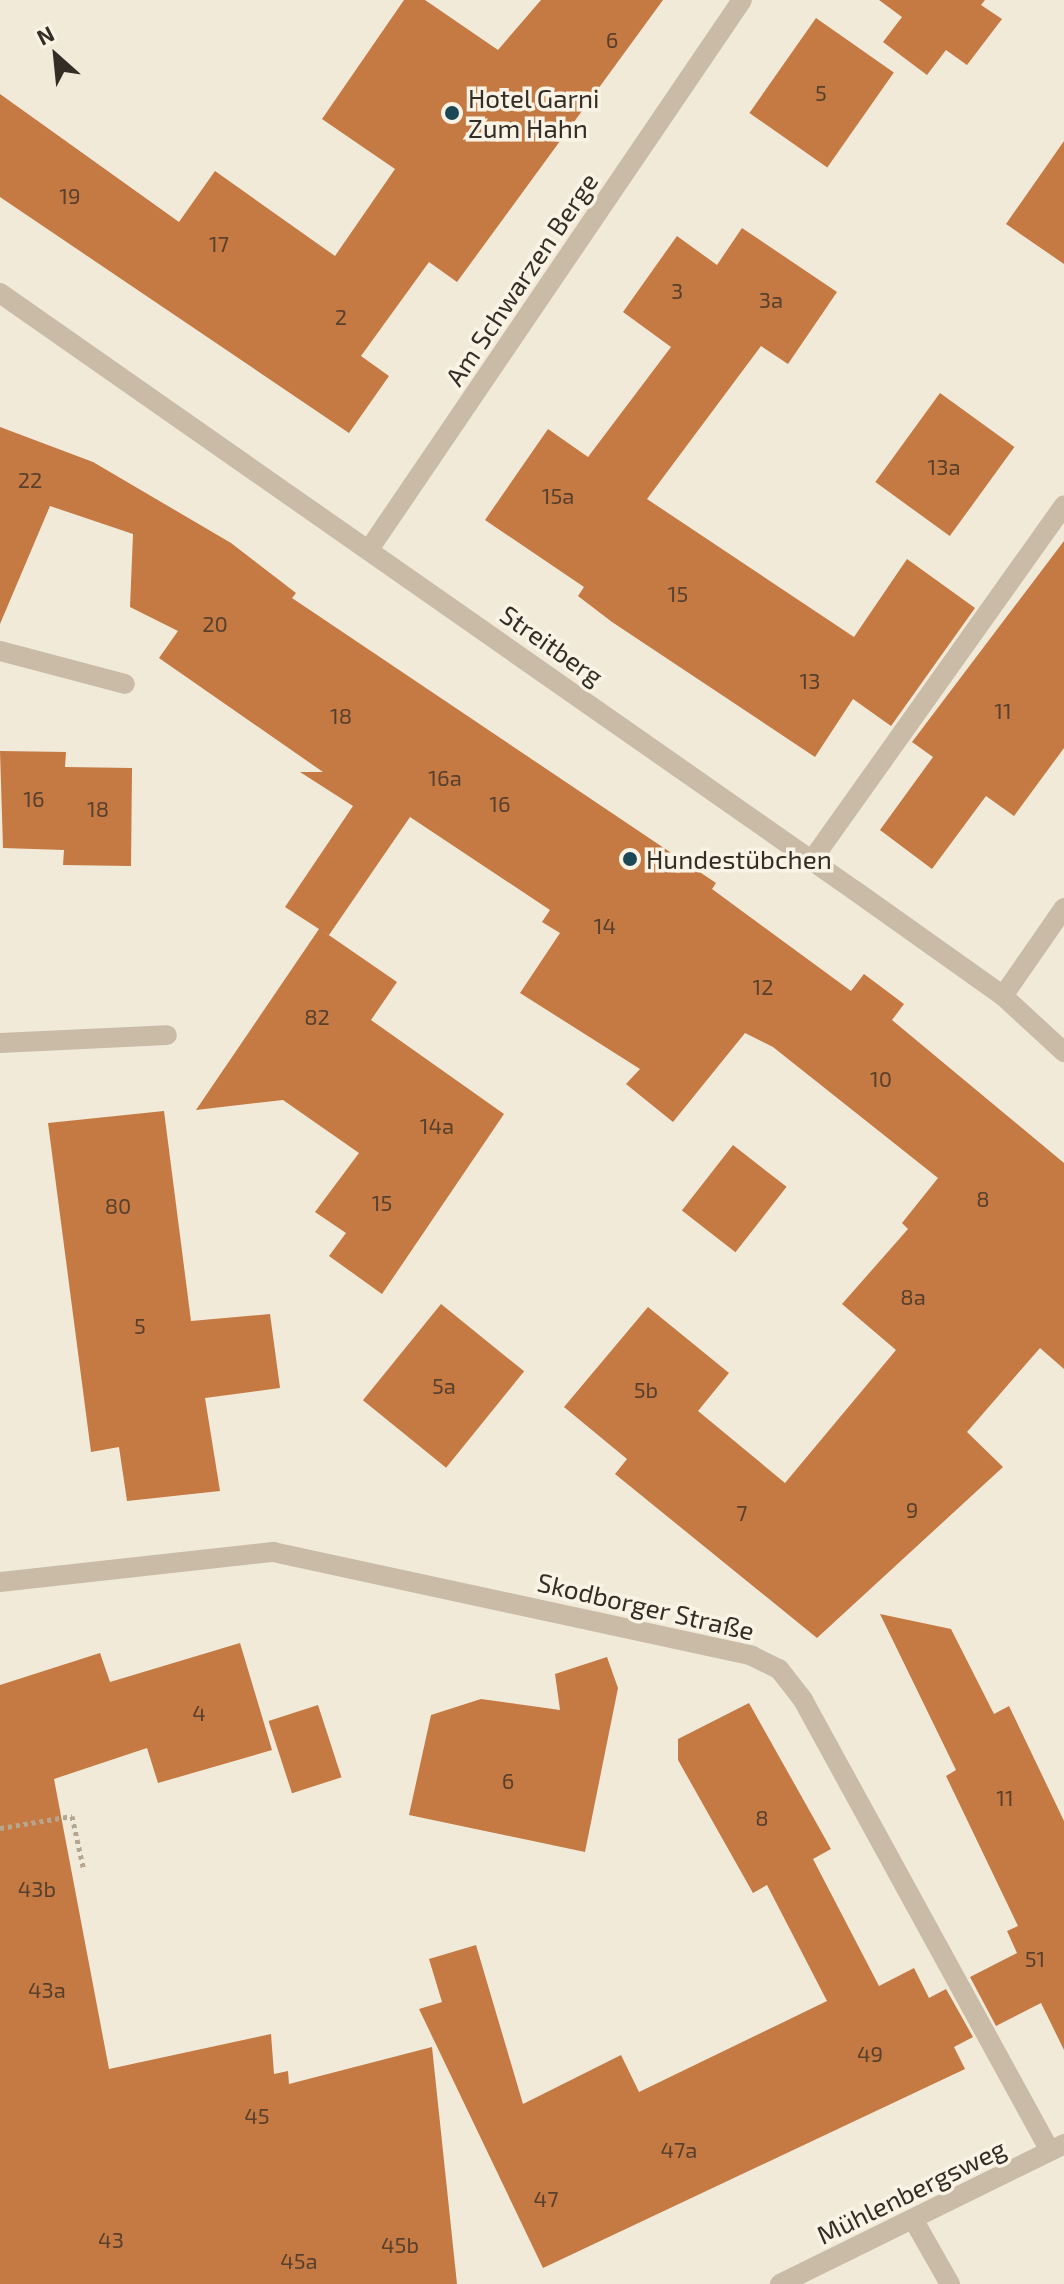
<!DOCTYPE html>
<html>
<head>
<meta charset="utf-8">
<style>
  body { margin:0 }
  #map { position:relative; width:1064px; height:2284px; overflow:hidden; background:#f1ead9; font-family:"Exo 2",sans-serif }
  div>[style] { position:absolute }
  .building>* { inset:0; background:#c57943; transform-origin:0 0 }
  .path>* { height:5px; margin-top:-2.5px; transform-origin:0; background:repeating-linear-gradient(90deg,#b4a68f 0 4px,transparent 0 8px) }
  .minor>* { height:20px; margin:-10px; padding:0 10px; transform-origin:10px; border-radius:10px; background:#c9bba5 }
  .dots>* { width:22px; height:22px; translate:-50% -50%; box-sizing:border-box; border:4px solid #f9f3e5; border-radius:50% }
  span { translate:-50% -50%; white-space:nowrap; text-align:center; line-height:1.15; -webkit-text-stroke:7px #f9f3e5; paint-order:stroke }
  .number-label { font-size:22px; color:#58402d }
  .number-label span { -webkit-text-stroke-width:0 }
  .poi-label { font-size:26px; color:#342d26 }
  .left { translate:0 -50%; text-align:left }
  .street-label { font-size:26px; color:#342d26 }
  .north { position:absolute; left:16px; top:16px; width:80px; height:80px; -webkit-text-stroke:6px #f9f3e5; paint-order:stroke; rotate:333deg; font-size:22px; font-weight:700; line-height:32px; text-align:center; color:#342d26 }
  .north::after { content:''; display:block; margin:auto; width:28px; height:36px; background:#342d26; clip-path:polygon(50% 0,100% 100%,50% 72%,0 100%) }
</style>
</head>
<body>
<div id="map">
  <div class="building">
    <div style="clip-path:polygon(404px 0,425px 0,498px 50px,541px 0,663px 0,457px 282px,429px 262px,361px 356px,389px 376px,349px 433px,0 197px,0 94px,179px 222px,215px 171px,335px 256px,395px 169px,322px 119px)"></div>
    <div style="clip-path:polygon(879px 0,985px 0,981px 5px,1002px 19px,967px 65px,946px 50px,927px 75px,883px 42px,902px 17px)"></div>
    <div style="left:816px;top:18px;width:95px;height:116px;rotate:35deg"></div>
    <div style="clip-path:polygon(1064px 141px,1064px 264px,1006px 224px)"></div>
    <div style="clip-path:polygon(742px 228px,837px 292px,788px 364px,761px 346px,647px 499px,854px 637px,907px 559px,975px 608px,891px 726px,853px 699px,815px 757px,612px 622px,578px 596px,584px 587px,485px 520px,548px 429px,588px 457px,671px 347px,623px 312px,677px 236px,717px 265px)"></div>
    <div style="left:940px;top:393px;width:92px;height:110px;rotate:36deg"></div>
    <div style="clip-path:polygon(0 427px,93px 462px,231px 543px,296px 593px,292px 598px,716px 883px,712px 889px,851px 991px,864px 974px,904px 1004px,892px 1020px,1064px 1163px,1064px 1369px,1040px 1348px,967px 1432px,1003px 1467px,817px 1638px,615px 1474px,627px 1459px,564px 1407px,648px 1307px,729px 1373px,698px 1411px,785px 1483px,896px 1350px,842px 1304px,908px 1229px,902px 1223px,938px 1178px,773px 1047px,745px 1033px,673px 1122px,626px 1084px,640px 1069px,520px 993px,560px 933px,542px 922px,550px 910px,410px 817px,329px 935px,320px 929px,397px 982px,371px 1020px,504px 1114px,382px 1294px,329px 1256px,346px 1233px,315px 1212px,359px 1153px,283px 1100px,196px 1110px,319px 929px,285px 907px,353px 806px,300px 772px,323px 772px,159px 658px,178px 631px,130px 607px,133px 534px,50px 506px,0 624px)"></div>
    <div style="clip-path:polygon(1064px 541px,1064px 748px,1014px 816px,986px 796px,932px 869px,880px 830px,933px 757px,912px 742px)"></div>
    <div style="clip-path:polygon(0 751px,66px 752px,65px 767px,132px 768px,131px 866px,63px 865px,64px 850px,3px 848px)"></div>
    <div style="clip-path:polygon(164px 1111px,191px 1321px,270px 1314px,280px 1388px,205px 1398px,220px 1491px,127px 1501px,119px 1447px,91px 1452px,48px 1123px)"></div>
    <div style="left:733px;top:1145px;width:68px;height:83px;rotate:38deg"></div>
    <div style="left:441px;top:1304px;width:107px;height:124px;rotate:39deg"></div>
    <div style="clip-path:polygon(880px 1614px,951px 1629px,994px 1714px,1009px 1706px,1064px 1821px,1064px 2050px,1041px 2003px,996px 2026px,970px 1977px,1017px 1953px,1007px 1931px,1018px 1926px,946px 1776px,956px 1770px)"></div>
    <div style="clip-path:polygon(240px 1643px,272px 1750px,158px 1783px,147px 1748px,54px 1779px,109px 2069px,271px 2034px,274px 2074px,288px 2071px,289px 2084px,432px 2047px,457px 2284px,0 2284px,0 1685px,100px 1653px,110px 1682px)"></div>
    <div style="clip-path:polygon(607px 1657px,618px 1688px,585px 1852px,409px 1815px,431px 1715px,481px 1699px,560px 1710px,555px 1674px)"></div>
    <div style="clip-path:polygon(749px 1703px,831px 1849px,813px 1859px,879px 1986px,914px 1968px,929px 1998px,946px 1989px,973px 2037px,954px 2047px,965px 2069px,543px 2268px,419px 2009px,442px 2002px,429px 1959px,476px 1945px,523px 2104px,621px 2055px,639px 2092px,827px 2001px,767px 1885px,753px 1893px,678px 1760px,678px 1739px)"></div>
    <div style="left:318px;top:1705px;width:76px;height:52px;rotate:72deg"></div>
  </div>
  <div class="path">
    <div style="left:0;top:1828px;width:73px;rotate:-9.5deg"></div>
    <div style="left:72px;top:1816px;width:56px;rotate:77.7deg"></div>
  </div>
  <div class="minor">
    <div style="left:0;top:293px;width:1042px;rotate:34.96deg"></div>
    <div style="left:854px;top:890px;width:183px;rotate:35.4deg"></div>
    <div style="left:1003px;top:996px;width:83px;rotate:42.6deg"></div>
    <div style="left:370px;top:548px;width:662px;rotate:-55.83deg"></div>
    <div style="left:0;top:651px;width:129px;rotate:14.8deg"></div>
    <div style="left:812px;top:860px;width:435px;rotate:-54.6deg"></div>
    <div style="left:1003px;top:996px;width:107px;rotate:-55.3deg"></div>
    <div style="left:0;top:1043px;width:167px;rotate:-2.7deg"></div>
    <div style="left:0;top:1582px;width:275px;rotate:-6.3deg"></div>
    <div style="left:273px;top:1552px;width:490px;rotate:12.2deg"></div>
    <div style="left:752px;top:1656px;width:30px;rotate:26deg"></div>
    <div style="left:779px;top:1669px;width:39px;rotate:52deg"></div>
    <div style="left:803px;top:1700px;width:514px;rotate:61.29deg"></div>
    <div style="left:913px;top:2219px;width:75px;rotate:60.4deg"></div>
    <div style="left:780px;top:2284px;width:317px;rotate:-26.2deg"></div>
  </div>
  <div class="dots">
    <div style="left:452px;top:113px;background:#1c4855"></div>
    <div style="left:630px;top:859px;background:#1c4855"></div>
  </div>
  <div class="number-label">
    <span style="left:612px;top:40px">6</span>
    <span style="left:821px;top:93px">5</span>
    <span style="left:70px;top:196px">19</span>
    <span style="left:219px;top:244px">17</span>
    <span style="left:677px;top:291px">3</span>
    <span style="left:771px;top:300px">3a</span>
    <span style="left:341px;top:317px">2</span>
    <span style="left:944px;top:467px">13a</span>
    <span style="left:30px;top:480px">22</span>
    <span style="left:558px;top:496px">15a</span>
    <span style="left:678px;top:594px">15</span>
    <span style="left:215px;top:624px">20</span>
    <span style="left:810px;top:681px">13</span>
    <span style="left:1003px;top:711px">11</span>
    <span style="left:341px;top:716px">18</span>
    <span style="left:445px;top:778px">16a</span>
    <span style="left:34px;top:799px">16</span>
    <span style="left:500px;top:804px">16</span>
    <span style="left:98px;top:809px">18</span>
    <span style="left:605px;top:926px">14</span>
    <span style="left:763px;top:987px">12</span>
    <span style="left:317px;top:1017px">82</span>
    <span style="left:881px;top:1079px">10</span>
    <span style="left:437px;top:1126px">14a</span>
    <span style="left:983px;top:1199px">8</span>
    <span style="left:382px;top:1203px">15</span>
    <span style="left:118px;top:1206px">80</span>
    <span style="left:913px;top:1297px">8a</span>
    <span style="left:140px;top:1326px">5</span>
    <span style="left:444px;top:1386px">5a</span>
    <span style="left:646px;top:1390px">5b</span>
    <span style="left:912px;top:1510px">9</span>
    <span style="left:742px;top:1513px">7</span>
    <span style="left:199px;top:1713px">4</span>
    <span style="left:508px;top:1781px">6</span>
    <span style="left:1005px;top:1798px">11</span>
    <span style="left:762px;top:1818px">8</span>
    <span style="left:37px;top:1889px">43b</span>
    <span style="left:1035px;top:1959px">51</span>
    <span style="left:47px;top:1990px">43a</span>
    <span style="left:870px;top:2054px">49</span>
    <span style="left:257px;top:2116px">45</span>
    <span style="left:679px;top:2150px">47a</span>
    <span style="left:546px;top:2199px">47</span>
    <span style="left:111px;top:2240px">43</span>
    <span style="left:400px;top:2245px">45b</span>
    <span style="left:299px;top:2261px">45a</span>
  </div>
  <div class="poi-label">
    <span class="left" style="left:468px;top:113px">Hotel Garni<br>Zum Hahn</span>
    <span class="left" style="left:646px;top:859px">Hundestübchen</span>
  </div>
  <div class="street-label">
    <span style="left:521px;top:279px;rotate:-56deg">Am Schwarzen Berge</span>
    <span style="left:552px;top:645px;rotate:35deg">Streitberg</span>
    <span style="left:646px;top:1606px;rotate:13deg">Skodborger Straße</span>
    <span style="left:911px;top:2191px;rotate:-26deg">Mühlenbergsweg</span>
  </div>
  <div class="north">N</div>
</div>
</body>
</html>
